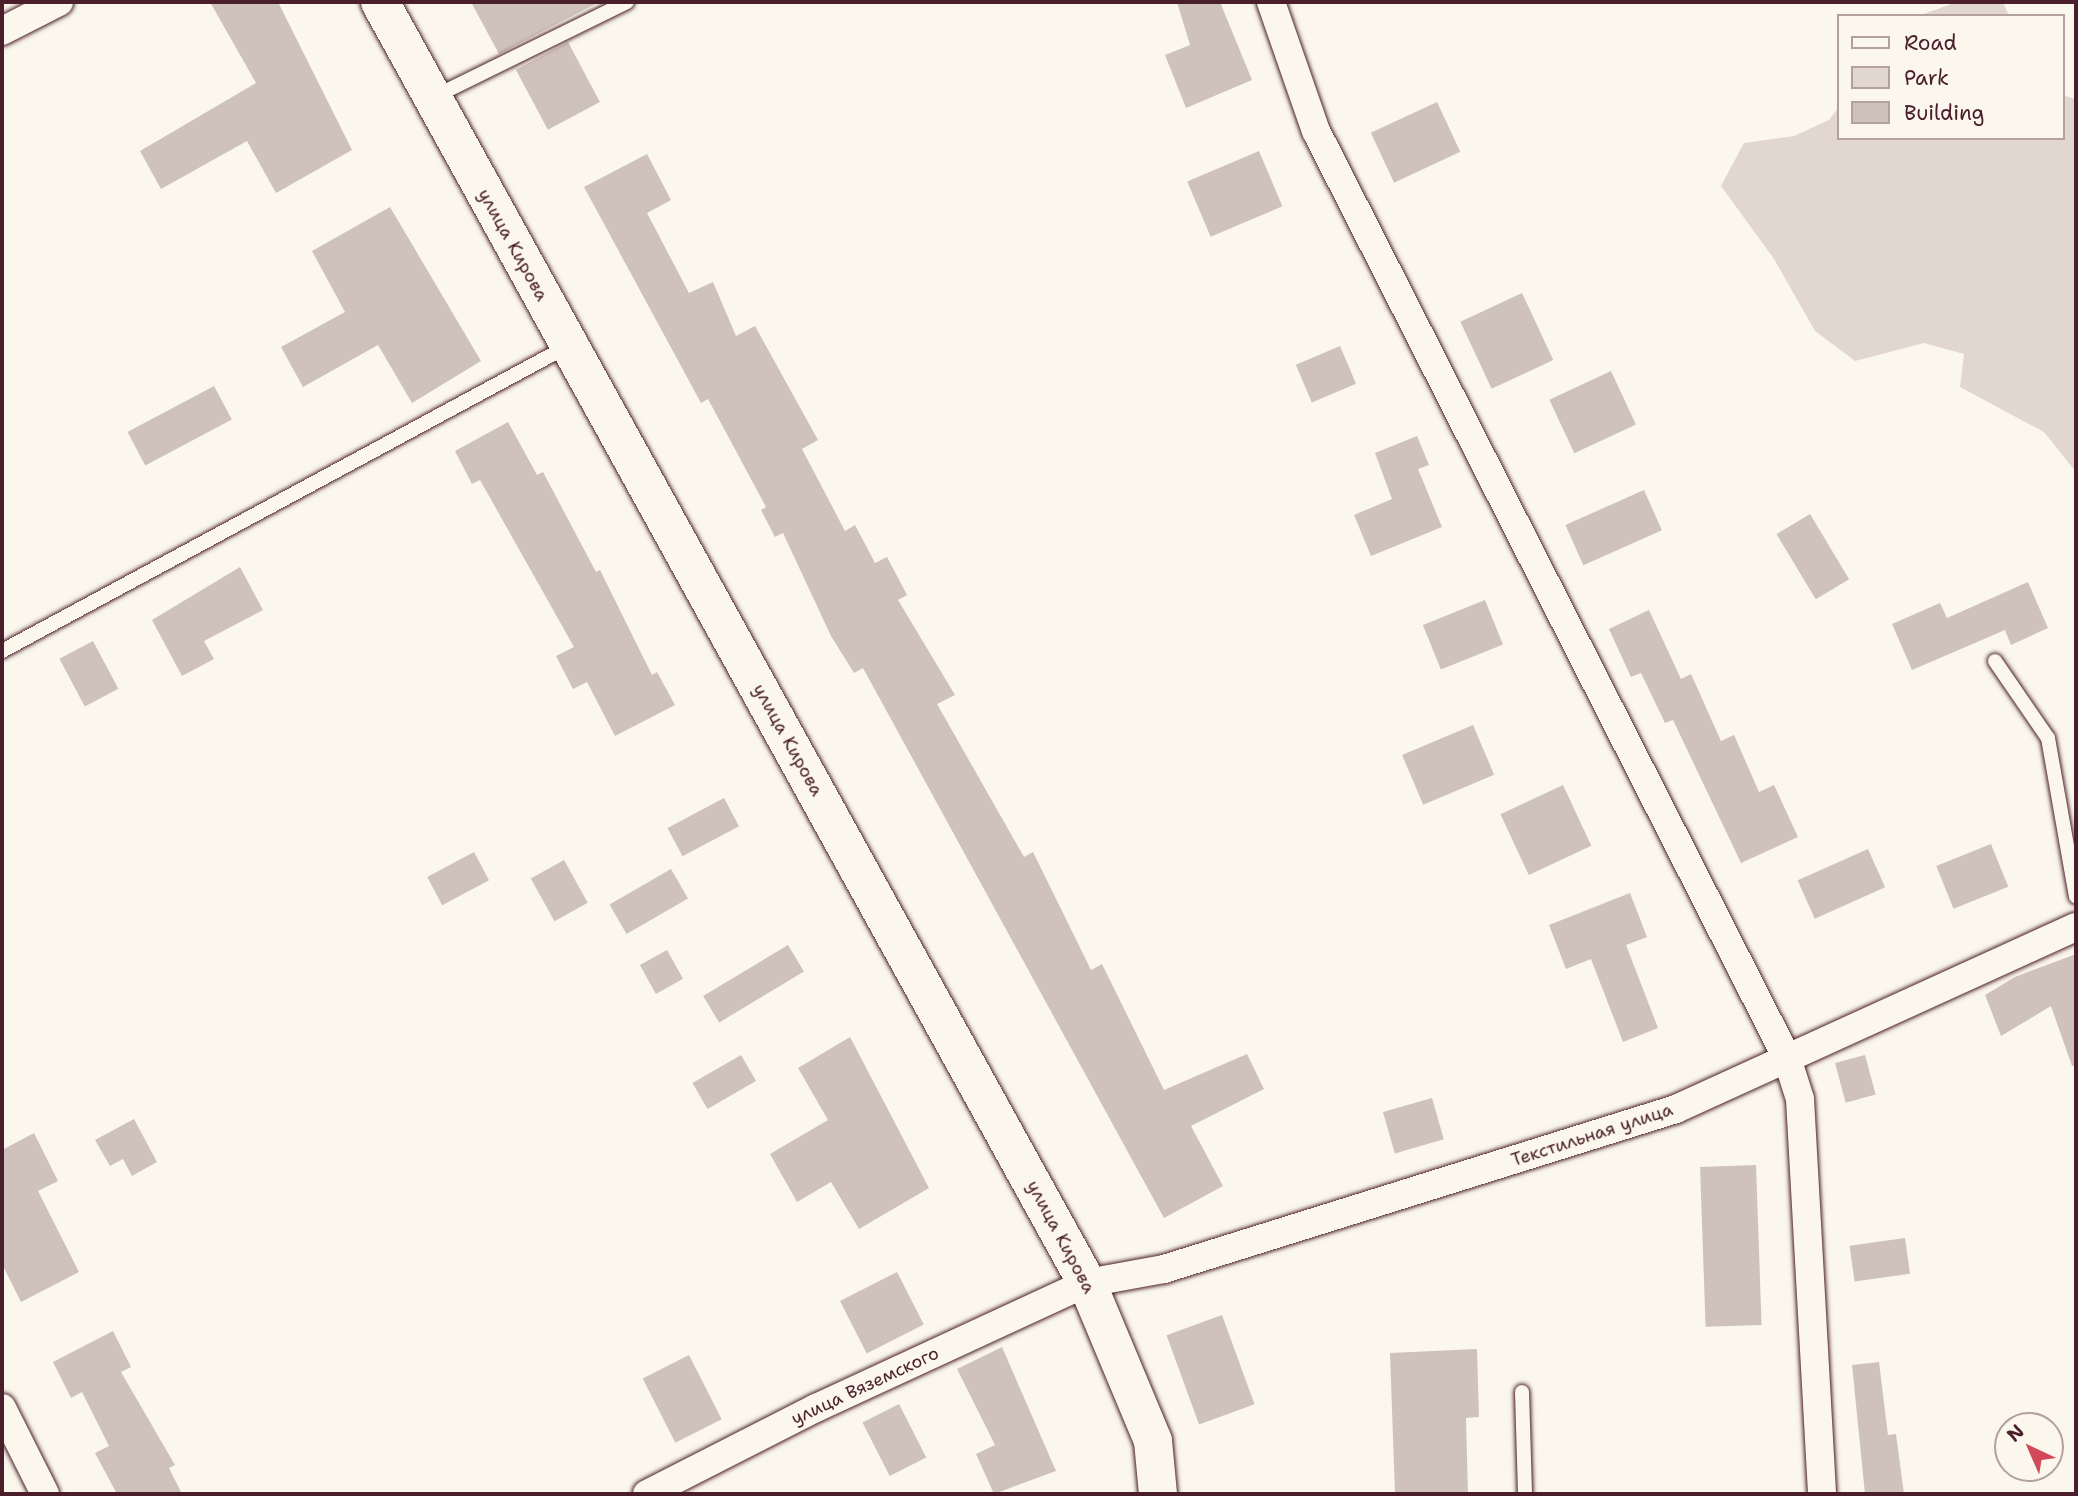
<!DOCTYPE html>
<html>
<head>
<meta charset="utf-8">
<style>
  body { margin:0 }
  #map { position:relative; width:2078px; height:1496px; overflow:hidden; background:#fbf7ec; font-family:"Shantell Sans",sans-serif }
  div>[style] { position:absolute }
  .green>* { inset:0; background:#e2d7d0 }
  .building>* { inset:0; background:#cfc2bc; transform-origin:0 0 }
  .roads { filter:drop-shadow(0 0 2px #4a1f2b) drop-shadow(0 0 2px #4a1f2b) }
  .service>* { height:14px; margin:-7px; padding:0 7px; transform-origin:7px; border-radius:7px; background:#fbf7ec }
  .minor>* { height:28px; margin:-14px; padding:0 14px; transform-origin:14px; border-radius:14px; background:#fbf7ec }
  .primary>* { height:38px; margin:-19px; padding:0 19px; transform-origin:19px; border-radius:19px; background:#fbf7ec }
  span { translate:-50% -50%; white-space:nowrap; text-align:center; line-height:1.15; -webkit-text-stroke:5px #fbf7ec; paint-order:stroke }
  .street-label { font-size:18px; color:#4a1f2b }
  .frame { position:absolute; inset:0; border:4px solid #4a1f2b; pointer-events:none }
  .legend { position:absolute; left:1837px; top:14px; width:228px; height:126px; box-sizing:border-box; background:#fbf7ec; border:2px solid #b4a19f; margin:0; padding:9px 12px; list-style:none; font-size:21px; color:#4a1f2b }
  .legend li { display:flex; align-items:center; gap:14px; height:35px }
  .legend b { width:35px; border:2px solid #b4a19f }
  .north { position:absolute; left:1994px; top:1412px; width:70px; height:70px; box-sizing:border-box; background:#fbf7ec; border:2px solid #b4a19f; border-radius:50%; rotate:316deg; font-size:19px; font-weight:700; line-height:28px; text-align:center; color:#4a1f2b }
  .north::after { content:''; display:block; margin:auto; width:24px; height:32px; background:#d1495b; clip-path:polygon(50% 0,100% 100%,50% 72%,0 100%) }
</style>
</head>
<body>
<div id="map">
  <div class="green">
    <div style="clip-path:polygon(1957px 2px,2003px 2px,2009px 16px,1918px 16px)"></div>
    <div style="clip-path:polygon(2062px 95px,2076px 99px,2076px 472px,2044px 432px,1960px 387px,1964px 354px,1924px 343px,1855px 361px,1815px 331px,1774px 259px,1721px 186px,1744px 143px,1794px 136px,1829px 120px,1838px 108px,1838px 138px,2062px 138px)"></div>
  </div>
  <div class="building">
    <div style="clip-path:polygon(210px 2px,278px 2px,352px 150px,276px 193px,247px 141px,161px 189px,140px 151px,256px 83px)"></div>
    <div style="clip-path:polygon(471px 2px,599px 2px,499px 54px)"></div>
    <div style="clip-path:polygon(1177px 2px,1220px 2px,1252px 80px,1186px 108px,1165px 55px,1190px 45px)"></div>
    <div style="left:568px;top:42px;width:68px;height:59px;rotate:62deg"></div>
    <div style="left:1437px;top:102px;width:55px;height:73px;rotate:65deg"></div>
    <div style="left:1259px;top:151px;width:60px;height:78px;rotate:67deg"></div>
    <div style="clip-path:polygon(647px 154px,671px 200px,647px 213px,689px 293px,713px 282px,736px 336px,755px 326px,818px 440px,802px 449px,845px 531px,855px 525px,875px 563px,887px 557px,907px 595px,898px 600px,955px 695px,937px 704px,1024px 857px,1033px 852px,1091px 970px,1102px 964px,1164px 1090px,1247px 1054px,1264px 1089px,1191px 1126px,1223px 1186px,1164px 1218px,863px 668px,854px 673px,831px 636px,783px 533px,775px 537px,761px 510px,766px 507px,708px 399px,701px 403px,584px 187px)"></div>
    <div style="clip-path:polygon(390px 207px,481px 361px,412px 403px,378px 345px,303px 387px,281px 347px,345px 312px,312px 251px)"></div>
    <div style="left:1522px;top:293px;width:74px;height:68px;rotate:65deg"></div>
    <div style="left:1340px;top:346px;width:41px;height:48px;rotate:67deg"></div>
    <div style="left:1611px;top:371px;width:59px;height:68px;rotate:65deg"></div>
    <div style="left:214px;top:386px;width:38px;height:98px;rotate:62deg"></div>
    <div style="clip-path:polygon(508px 422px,537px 475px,543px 472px,596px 572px,600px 570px,652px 675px,657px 672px,675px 705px,615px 736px,587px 682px,573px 689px,556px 656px,574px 647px,480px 480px,472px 484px,455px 451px)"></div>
    <div style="clip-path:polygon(1417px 436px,1429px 465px,1418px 469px,1442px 527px,1371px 556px,1354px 515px,1392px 499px,1375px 453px)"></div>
    <div style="left:1644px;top:490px;width:44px;height:86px;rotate:66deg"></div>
    <div style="left:1810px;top:514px;width:76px;height:39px;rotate:59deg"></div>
    <div style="clip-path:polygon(240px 567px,263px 610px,204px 641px,214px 659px,182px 676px,152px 620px)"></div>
    <div style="clip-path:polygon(2028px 582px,2048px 628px,2011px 645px,2005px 630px,1912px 670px,1892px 624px,1940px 603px,1947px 618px)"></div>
    <div style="left:1485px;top:600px;width:48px;height:67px;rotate:68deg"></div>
    <div style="clip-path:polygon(1649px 610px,1681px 679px,1691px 674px,1721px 741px,1734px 735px,1759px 792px,1774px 785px,1798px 837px,1741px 863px,1673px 720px,1665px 723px,1641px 673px,1631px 677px,1609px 629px)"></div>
    <div style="left:93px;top:641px;width:54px;height:38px;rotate:62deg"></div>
    <div style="left:1473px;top:725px;width:54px;height:77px;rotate:67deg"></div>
    <div style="left:1563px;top:785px;width:67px;height:69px;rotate:65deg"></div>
    <div style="left:724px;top:798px;width:32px;height:64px;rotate:62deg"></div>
    <div style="left:1991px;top:844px;width:46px;height:59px;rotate:68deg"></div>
    <div style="left:1868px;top:849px;width:42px;height:77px;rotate:66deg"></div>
    <div style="left:474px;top:852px;width:32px;height:53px;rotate:62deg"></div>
    <div style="left:564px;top:860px;width:49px;height:38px;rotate:61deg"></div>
    <div style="left:671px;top:869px;width:34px;height:71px;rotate:60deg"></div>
    <div style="clip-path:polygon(1630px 893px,1647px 937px,1626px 945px,1658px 1028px,1623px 1042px,1591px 959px,1566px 969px,1549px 925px)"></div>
    <div style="left:788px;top:945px;width:31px;height:99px;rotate:59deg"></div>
    <div style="left:667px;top:950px;width:33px;height:31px;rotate:61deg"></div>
    <div style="clip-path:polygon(2076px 954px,2076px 1066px,2072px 1066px,2051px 1006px,2001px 1036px,1985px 995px,2015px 977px)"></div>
    <div style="clip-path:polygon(850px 1037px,929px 1188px,859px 1229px,831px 1182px,797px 1202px,770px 1154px,828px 1120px,798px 1068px)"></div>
    <div style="left:741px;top:1055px;width:30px;height:56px;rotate:60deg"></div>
    <div style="left:1865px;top:1055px;width:41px;height:31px;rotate:75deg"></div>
    <div style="left:1432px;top:1098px;width:43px;height:51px;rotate:74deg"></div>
    <div style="clip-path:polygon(134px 1119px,157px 1162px,132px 1176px,123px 1159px,110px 1166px,95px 1140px)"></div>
    <div style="clip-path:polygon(34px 1133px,58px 1181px,38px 1191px,79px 1272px,21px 1302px,2px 1264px,2px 1150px)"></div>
    <div style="left:1756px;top:1165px;width:160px;height:56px;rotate:88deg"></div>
    <div style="left:1905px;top:1238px;width:36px;height:56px;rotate:82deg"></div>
    <div style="left:897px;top:1272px;width:59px;height:64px;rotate:63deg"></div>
    <div style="left:1222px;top:1315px;width:95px;height:59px;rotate:70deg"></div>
    <div style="clip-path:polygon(113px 1331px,131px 1367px,121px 1372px,175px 1465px,169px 1468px,182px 1494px,117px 1494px,95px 1453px,109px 1446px,82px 1392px,71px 1398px,53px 1362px)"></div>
    <div style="clip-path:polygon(1002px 1347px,1056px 1471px,994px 1494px,976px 1454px,995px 1445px,957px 1369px)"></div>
    <div style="clip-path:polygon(1477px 1349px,1479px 1417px,1466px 1418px,1468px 1494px,1395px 1494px,1390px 1353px)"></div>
    <div style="left:689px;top:1355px;width:72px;height:52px;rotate:63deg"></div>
    <div style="clip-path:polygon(1879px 1362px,1888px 1435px,1896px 1434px,1904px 1494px,1865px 1494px,1852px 1365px)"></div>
    <div style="left:899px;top:1404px;width:60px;height:41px;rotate:63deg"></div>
  </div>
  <div class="roads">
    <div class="service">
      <div style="left:434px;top:97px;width:215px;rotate:-26.2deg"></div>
      <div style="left:2px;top:651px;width:643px;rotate:-28.32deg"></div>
      <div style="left:1995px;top:661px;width:93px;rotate:55.5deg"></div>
      <div style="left:2048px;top:738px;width:161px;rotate:80deg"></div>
      <div style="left:1522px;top:1392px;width:102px;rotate:88.3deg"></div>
    </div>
    <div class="minor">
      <div style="left:1271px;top:2px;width:137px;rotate:70.8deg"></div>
      <div style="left:1316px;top:131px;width:1040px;rotate:63.07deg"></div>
      <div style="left:1787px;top:1058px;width:43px;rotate:72.4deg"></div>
      <div style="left:1800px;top:1099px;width:396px;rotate:86.8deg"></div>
      <div style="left:2px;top:31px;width:64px;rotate:-27deg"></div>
      <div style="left:2px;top:1408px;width:96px;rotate:63.4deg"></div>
      <div style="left:647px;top:1494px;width:190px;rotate:-27deg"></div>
      <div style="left:816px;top:1408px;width:298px;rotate:-24.8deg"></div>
      <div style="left:1087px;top:1283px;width:78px;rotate:-10.3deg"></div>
      <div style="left:1164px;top:1269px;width:536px;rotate:-17.35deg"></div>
      <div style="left:1676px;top:1109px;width:439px;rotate:-24.5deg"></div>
    </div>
    <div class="primary">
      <div style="left:380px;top:2px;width:1463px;rotate:61.11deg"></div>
      <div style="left:1087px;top:1283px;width:171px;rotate:67.3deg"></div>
      <div style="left:1153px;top:1441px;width:53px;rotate:84.6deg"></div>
    </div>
  </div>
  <div class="street-label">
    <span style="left:513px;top:245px;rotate:61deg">улица Кирова</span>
    <span style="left:788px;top:740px;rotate:61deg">улица Кирова</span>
    <span style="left:1592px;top:1135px;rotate:-18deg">Текстильная улица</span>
    <span style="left:1061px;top:1237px;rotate:62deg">улица Кирова</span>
    <span style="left:865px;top:1386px;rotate:-25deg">улица Вяземского</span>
  </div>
  <div class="frame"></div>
  <ul class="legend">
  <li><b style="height:9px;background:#fbf7ec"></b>Road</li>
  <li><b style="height:19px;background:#e2d7d0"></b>Park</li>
  <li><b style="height:19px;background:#cfc2bc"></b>Building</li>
  </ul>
  <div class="north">N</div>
</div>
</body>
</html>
